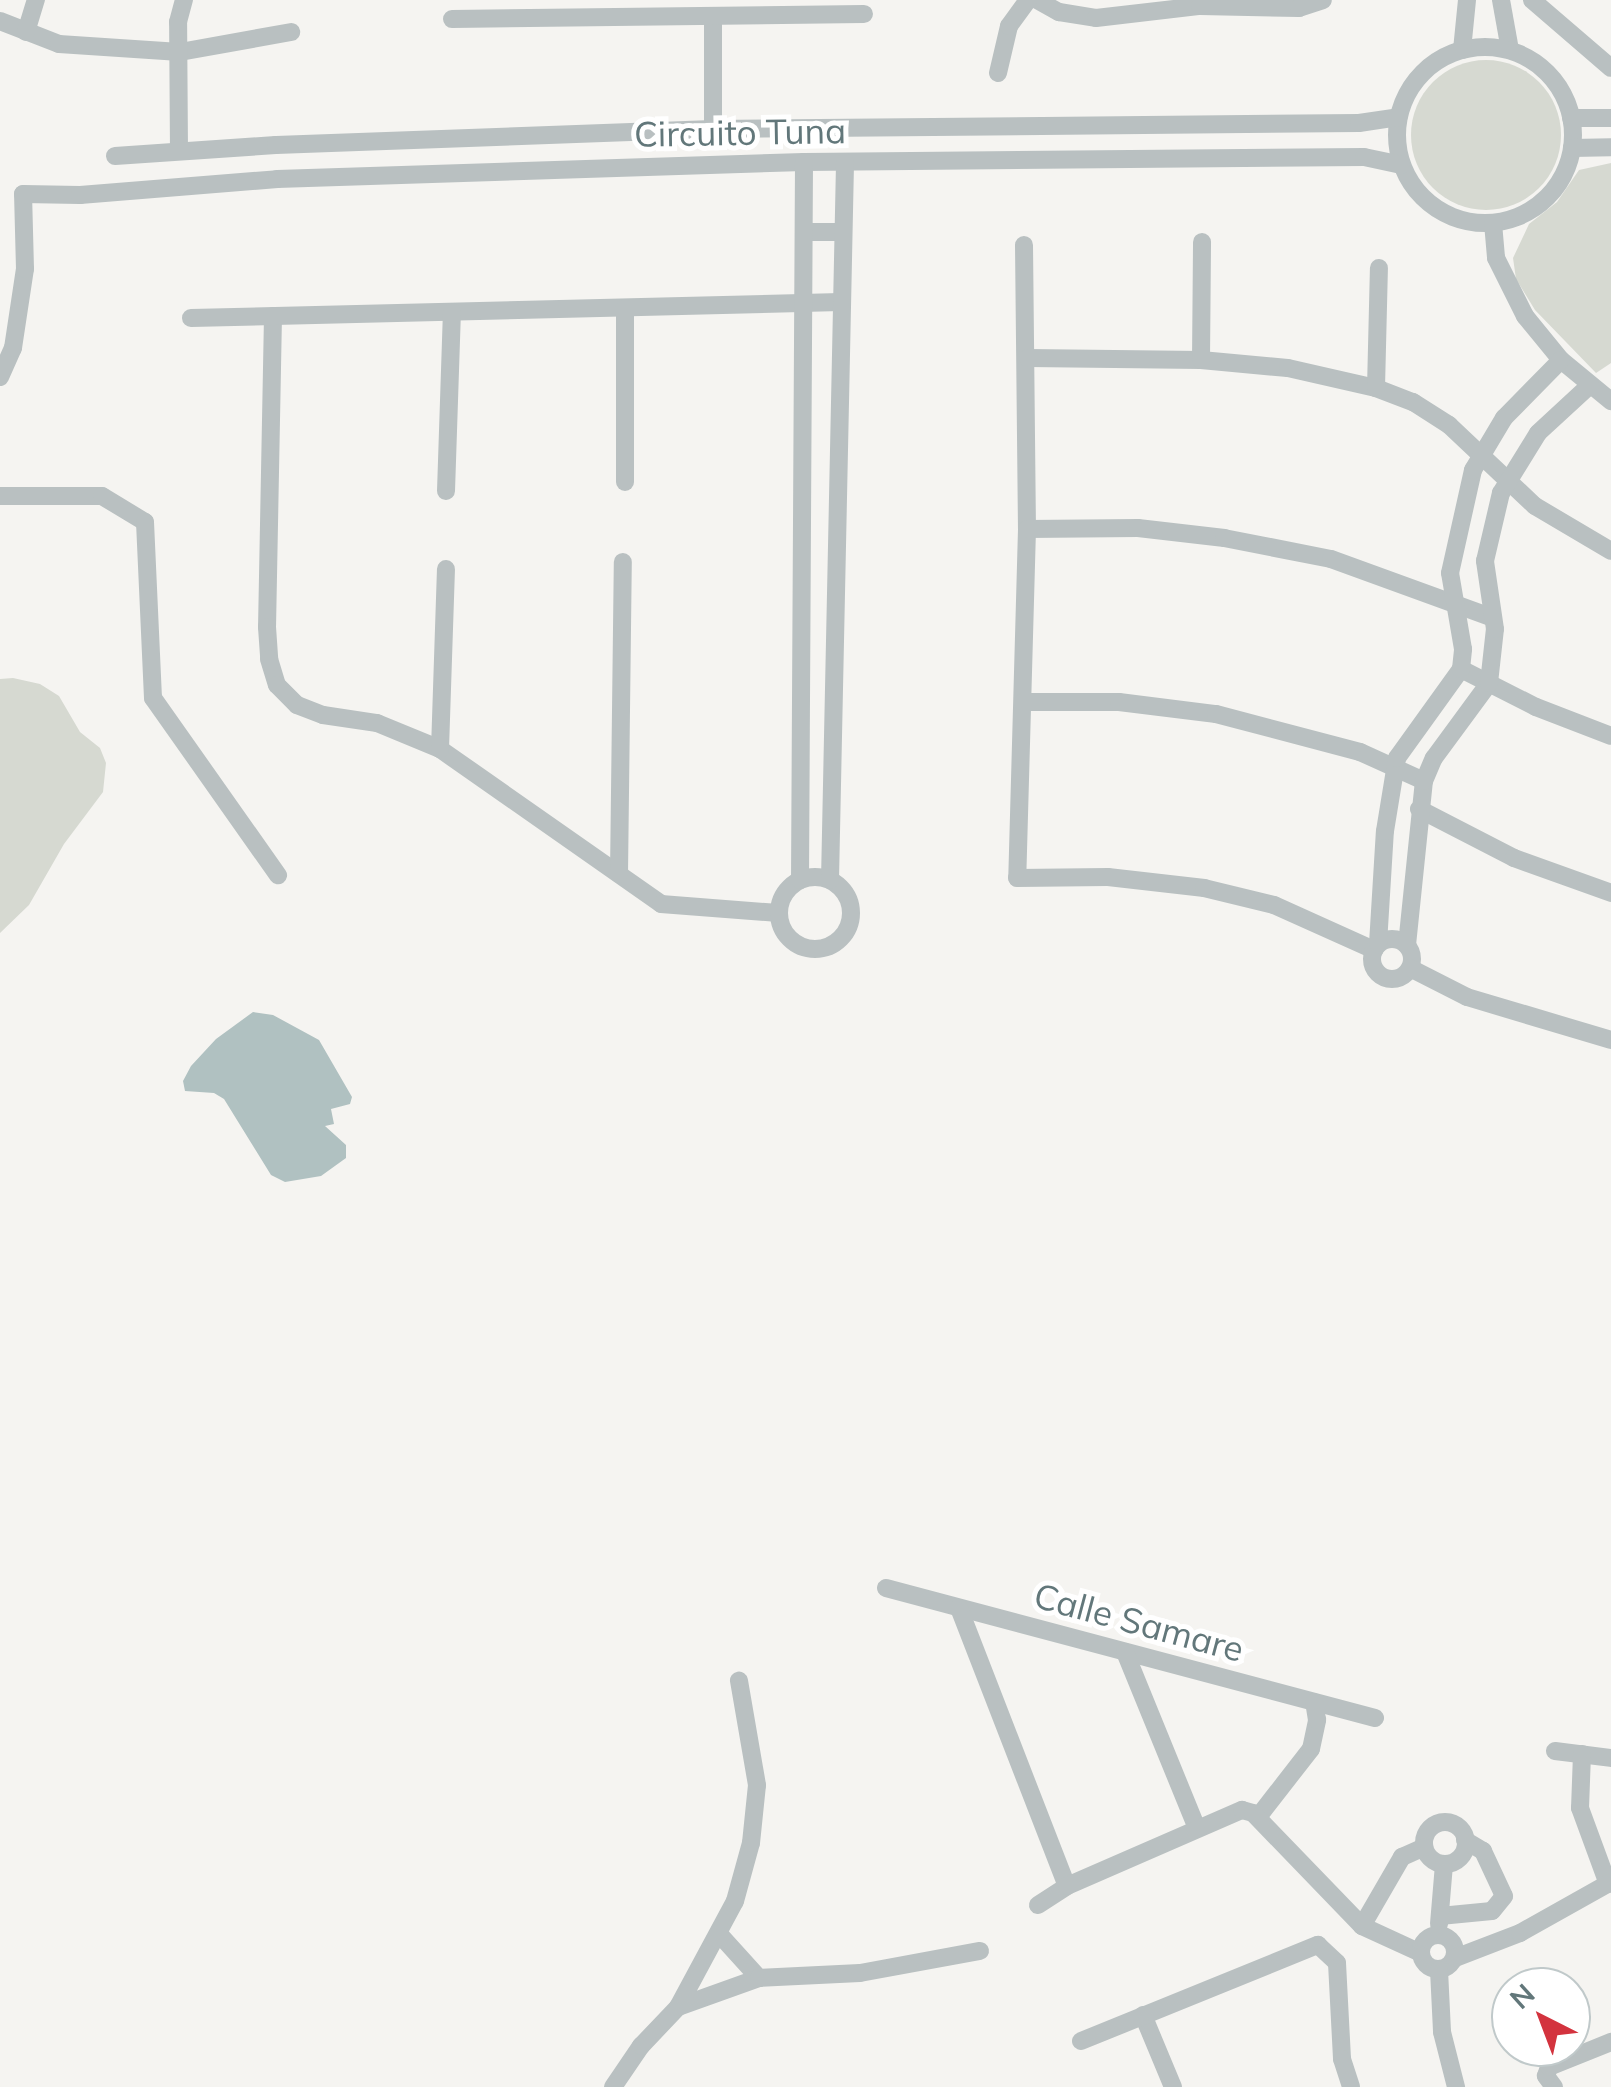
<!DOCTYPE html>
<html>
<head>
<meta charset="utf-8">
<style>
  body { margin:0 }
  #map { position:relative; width:1611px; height:2087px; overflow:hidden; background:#f5f4f1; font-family:Mulish,sans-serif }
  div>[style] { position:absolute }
  .green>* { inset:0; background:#d6d9d1 }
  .round { border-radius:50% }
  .water>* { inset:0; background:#b0c1c1 }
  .minor>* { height:18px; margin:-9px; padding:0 9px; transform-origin:9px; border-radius:9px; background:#b9c0c1 }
  .minor>.ring { margin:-9px; padding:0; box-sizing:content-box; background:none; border:18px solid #b9c0c1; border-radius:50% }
  span { translate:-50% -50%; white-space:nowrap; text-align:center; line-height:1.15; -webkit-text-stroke:10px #fff; paint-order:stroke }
  .street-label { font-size:35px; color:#62777a }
  .north { position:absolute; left:1491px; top:1967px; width:100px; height:100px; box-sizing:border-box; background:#fff; border:2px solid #c0c9ca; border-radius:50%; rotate:318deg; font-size:28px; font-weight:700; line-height:40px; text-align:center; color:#62777a }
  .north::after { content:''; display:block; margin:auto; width:35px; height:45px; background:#d3333e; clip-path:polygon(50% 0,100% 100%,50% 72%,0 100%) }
</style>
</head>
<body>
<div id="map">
  <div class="green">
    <div class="round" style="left:1411px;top:60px;width:150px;height:150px"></div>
    <div style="clip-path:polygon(1611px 163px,1611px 363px,1596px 373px,1535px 310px,1516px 279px,1513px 258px,1529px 224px,1557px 202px,1579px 170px)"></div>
    <div style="clip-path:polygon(13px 678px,40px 684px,59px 696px,80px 732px,100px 748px,106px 763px,103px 792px,64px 844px,29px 905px,0 933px,0 679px)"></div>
  </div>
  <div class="water">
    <div style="clip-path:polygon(253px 1012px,273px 1015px,319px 1040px,352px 1097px,350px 1104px,331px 1109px,334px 1124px,325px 1126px,346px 1145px,346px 1158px,321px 1176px,285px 1182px,271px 1175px,224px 1099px,214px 1093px,185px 1091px,183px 1081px,191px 1066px,216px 1039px)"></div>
  </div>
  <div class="minor">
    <div style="left:1037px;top:0;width:25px;rotate:29deg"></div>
    <div style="left:1059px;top:12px;width:37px;rotate:9deg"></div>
    <div style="left:1096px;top:18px;width:105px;rotate:-6.6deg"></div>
    <div style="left:1200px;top:6px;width:99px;rotate:1.2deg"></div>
    <div style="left:1299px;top:8px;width:25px;rotate:-18deg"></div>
    <div style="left:1501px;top:0;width:51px;rotate:79.8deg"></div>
    <div style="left:1532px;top:0;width:104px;rotate:40.7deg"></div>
    <div style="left:713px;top:16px;width:113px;rotate:90deg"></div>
    <div style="left:452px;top:19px;width:412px;rotate:-0.7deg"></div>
    <div style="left:0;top:21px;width:63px;rotate:21.3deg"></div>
    <div style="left:59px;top:44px;width:121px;rotate:3.8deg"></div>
    <div style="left:180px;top:52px;width:113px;rotate:-10.2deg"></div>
    <div style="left:26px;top:32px;width:34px;rotate:-73deg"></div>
    <div class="ring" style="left:1397px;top:47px;width:158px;height:158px"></div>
    <div style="left:1462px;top:50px;width:50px;rotate:-84.3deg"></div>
    <div style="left:998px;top:73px;width:48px;rotate:-76.8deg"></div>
    <div style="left:1009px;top:26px;width:32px;rotate:-54deg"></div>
    <div style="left:1571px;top:118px;width:40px"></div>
    <div style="left:1572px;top:148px;width:39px;rotate:-1deg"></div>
    <div style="left:179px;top:151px;width:129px;rotate:-90.4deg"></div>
    <div style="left:178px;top:22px;width:23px;rotate:-75deg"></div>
    <div style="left:115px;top:156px;width:161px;rotate:-3.9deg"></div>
    <div style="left:276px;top:145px;width:437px;rotate:-2.1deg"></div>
    <div style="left:713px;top:129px;width:646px;rotate:-0.53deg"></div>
    <div style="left:1359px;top:123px;width:40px;rotate:-8.5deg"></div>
    <div style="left:1493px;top:223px;width:35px;rotate:85deg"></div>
    <div style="left:1496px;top:258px;width:65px;rotate:63.4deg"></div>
    <div style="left:1525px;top:316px;width:57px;rotate:50.7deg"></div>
    <div style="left:1561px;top:360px;width:65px;rotate:39.4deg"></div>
    <div style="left:804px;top:232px;width:39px"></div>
    <div style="left:1024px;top:245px;width:284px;rotate:89.4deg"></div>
    <div style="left:1027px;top:529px;width:349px;rotate:91.6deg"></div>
    <div style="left:1017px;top:878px;width:91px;rotate:-0.6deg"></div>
    <div style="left:1108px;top:877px;width:97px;rotate:6.5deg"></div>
    <div style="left:1204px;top:888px;width:72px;rotate:13.7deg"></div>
    <div style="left:1274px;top:905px;width:110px;rotate:24.2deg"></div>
    <div style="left:273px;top:316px;width:311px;rotate:91.1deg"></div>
    <div style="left:267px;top:627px;width:32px;rotate:86deg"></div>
    <div style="left:269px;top:659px;width:27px;rotate:73deg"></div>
    <div style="left:277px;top:685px;width:28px;rotate:45deg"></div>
    <div style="left:297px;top:705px;width:28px;rotate:21deg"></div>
    <div style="left:323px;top:715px;width:55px;rotate:8.4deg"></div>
    <div style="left:377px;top:723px;width:68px;rotate:22.4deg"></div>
    <div style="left:440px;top:749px;width:270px;rotate:35deg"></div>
    <div style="left:661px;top:904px;width:118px;rotate:4.4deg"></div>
    <div style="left:191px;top:318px;width:650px;rotate:-1.41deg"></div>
    <div style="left:1028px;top:358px;width:173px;rotate:0.7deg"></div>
    <div style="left:1201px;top:360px;width:87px;rotate:5.3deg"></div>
    <div style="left:1288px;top:368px;width:90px;rotate:12.8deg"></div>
    <div style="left:1376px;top:388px;width:40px;rotate:21deg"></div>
    <div style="left:1413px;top:402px;width:43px;rotate:32.6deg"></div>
    <div style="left:1449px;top:425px;width:118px;rotate:43.3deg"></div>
    <div style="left:1535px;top:506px;width:88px;rotate:30.6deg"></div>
    <div style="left:1201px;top:360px;width:118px;rotate:-89.5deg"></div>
    <div style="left:0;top:377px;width:32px;rotate:-66deg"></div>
    <div style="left:13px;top:348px;width:80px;rotate:-81.4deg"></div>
    <div style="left:25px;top:269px;width:75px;rotate:-91.5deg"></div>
    <div style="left:23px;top:194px;width:57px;rotate:1deg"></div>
    <div style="left:80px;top:195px;width:198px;rotate:-4.6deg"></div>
    <div style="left:277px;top:179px;width:527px;rotate:-1.85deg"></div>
    <div style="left:804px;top:162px;width:560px;rotate:-0.51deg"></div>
    <div style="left:1364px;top:157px;width:38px;rotate:12deg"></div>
    <div style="left:1376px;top:388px;width:120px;rotate:-88.6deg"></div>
    <div style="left:625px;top:482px;width:174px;rotate:-90deg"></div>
    <div style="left:446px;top:491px;width:179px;rotate:-88.1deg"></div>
    <div style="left:0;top:496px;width:102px"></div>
    <div style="left:102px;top:496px;width:50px;rotate:31.2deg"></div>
    <div style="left:145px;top:522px;width:176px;rotate:87.4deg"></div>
    <div style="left:153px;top:698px;width:217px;rotate:54.8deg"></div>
    <div style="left:1027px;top:529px;width:111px;rotate:-0.5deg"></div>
    <div style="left:1138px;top:528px;width:87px;rotate:6.6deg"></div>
    <div style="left:1224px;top:538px;width:109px;rotate:11.1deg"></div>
    <div style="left:1331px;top:559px;width:172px;rotate:20deg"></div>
    <div style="left:1461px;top:669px;width:84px;rotate:26.9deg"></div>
    <div style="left:1536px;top:707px;width:80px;rotate:21.1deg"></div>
    <div style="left:1023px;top:702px;width:96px"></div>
    <div style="left:1119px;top:702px;width:98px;rotate:7.1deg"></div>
    <div style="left:1216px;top:714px;width:149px;rotate:14.8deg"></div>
    <div style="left:1360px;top:752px;width:70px;rotate:24.4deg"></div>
    <div style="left:440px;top:749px;width:180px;rotate:-88.1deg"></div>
    <div style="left:1419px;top:809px;width:107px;rotate:27.3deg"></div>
    <div style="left:1514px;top:858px;width:103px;rotate:19.8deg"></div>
    <div style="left:619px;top:874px;width:312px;rotate:-89.3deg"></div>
    <div class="ring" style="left:779px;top:877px;width:54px;height:54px"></div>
    <div style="left:800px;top:880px;width:718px;rotate:-89.68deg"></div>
    <div style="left:830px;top:880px;width:718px;rotate:-88.8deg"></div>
    <div class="ring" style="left:1372px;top:939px;width:22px;height:22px"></div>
    <div style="left:1378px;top:944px;width:113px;rotate:-86.5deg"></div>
    <div style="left:1385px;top:831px;width:74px;rotate:-80.7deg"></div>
    <div style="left:1397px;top:758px;width:110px;rotate:-54.3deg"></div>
    <div style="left:1461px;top:669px;width:20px;rotate:-84deg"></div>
    <div style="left:1463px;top:649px;width:77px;rotate:-99.7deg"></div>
    <div style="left:1450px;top:573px;width:106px;rotate:-77.4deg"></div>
    <div style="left:1473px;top:470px;width:61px;rotate:-59.2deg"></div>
    <div style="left:1504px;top:418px;width:81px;rotate:-45.5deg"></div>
    <div style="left:1407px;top:945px;width:165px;rotate:-84.1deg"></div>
    <div style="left:1424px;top:781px;width:25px;rotate:-67deg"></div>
    <div style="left:1434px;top:758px;width:93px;rotate:-53.7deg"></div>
    <div style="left:1489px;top:683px;width:54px;rotate:-83.7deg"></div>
    <div style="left:1495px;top:629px;width:69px;rotate:-98.4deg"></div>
    <div style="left:1485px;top:561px;width:70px;rotate:-76.8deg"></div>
    <div style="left:1501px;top:493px;width:70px;rotate:-58.3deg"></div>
    <div style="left:1538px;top:433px;width:71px;rotate:-42.7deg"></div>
    <div style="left:1410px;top:968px;width:64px;rotate:27deg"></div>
    <div style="left:1467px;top:997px;width:150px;rotate:16.6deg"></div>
    <div style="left:886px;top:1588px;width:506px;rotate:14.89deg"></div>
    <div style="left:959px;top:1608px;width:298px;rotate:68.8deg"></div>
    <div style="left:1125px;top:1652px;width:190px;rotate:67.8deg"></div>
    <div style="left:1555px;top:1751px;width:56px;rotate:7.1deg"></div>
    <div style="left:1582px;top:1754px;width:54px;rotate:92.1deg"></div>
    <div style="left:1580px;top:1808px;width:81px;rotate:69.8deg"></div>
    <div style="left:1258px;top:1817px;width:86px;rotate:-52.1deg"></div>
    <div style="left:1311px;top:1749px;width:30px;rotate:-78deg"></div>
    <div style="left:1317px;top:1720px;width:18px;rotate:-99deg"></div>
    <div class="ring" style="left:1424px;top:1822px;width:24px;height:24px"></div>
    <div style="left:1038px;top:1905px;width:35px;rotate:-33deg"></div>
    <div style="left:1067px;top:1886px;width:191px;rotate:-23.5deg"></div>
    <div style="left:1242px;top:1810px;width:11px;rotate:15deg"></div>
    <div style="left:1253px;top:1813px;width:157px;rotate:46deg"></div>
    <div style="left:1362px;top:1926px;width:65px;rotate:24.6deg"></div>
    <div style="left:1440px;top:1916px;width:52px;rotate:-5.5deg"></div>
    <div style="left:1492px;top:1911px;width:19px;rotate:-51deg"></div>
    <div style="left:1504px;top:1896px;width:50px;rotate:-115deg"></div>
    <div style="left:1483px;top:1851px;width:21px;rotate:-149deg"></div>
    <div style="left:1439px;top:1924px;width:60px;rotate:-85.2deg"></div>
    <div style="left:1362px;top:1926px;width:80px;rotate:-59.9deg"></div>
    <div style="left:1402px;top:1857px;width:24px;rotate:-24deg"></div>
    <div class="ring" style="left:1421px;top:1935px;width:16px;height:16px"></div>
    <div style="left:720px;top:1935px;width:58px;rotate:47.8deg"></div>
    <div style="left:1455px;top:1958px;width:70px;rotate:-21deg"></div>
    <div style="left:1520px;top:1933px;width:104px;rotate:-29.3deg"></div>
    <div style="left:1439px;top:1970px;width:62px;rotate:87.2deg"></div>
    <div style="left:1442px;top:2032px;width:57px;rotate:75.7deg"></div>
    <div style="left:678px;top:2007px;width:86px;rotate:-19.7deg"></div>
    <div style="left:759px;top:1978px;width:101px;rotate:-2.8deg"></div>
    <div style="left:860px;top:1973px;width:122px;rotate:-10.4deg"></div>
    <div style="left:1143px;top:2015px;width:78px;rotate:67.4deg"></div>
    <div style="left:1081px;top:2041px;width:256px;rotate:-22.1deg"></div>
    <div style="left:1318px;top:1945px;width:26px;rotate:43deg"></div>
    <div style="left:1337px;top:1963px;width:96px;rotate:87deg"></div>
    <div style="left:1342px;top:2059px;width:29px;rotate:72deg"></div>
    <div style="left:613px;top:2087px;width:50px;rotate:-55.7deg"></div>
    <div style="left:641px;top:2046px;width:54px;rotate:-46.5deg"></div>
    <div style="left:678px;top:2007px;width:120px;rotate:-61.7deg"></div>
    <div style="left:735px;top:1901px;width:60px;rotate:-74.6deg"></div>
    <div style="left:751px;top:1843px;width:58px;rotate:-84.1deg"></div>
    <div style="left:757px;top:1785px;width:106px;rotate:-99.8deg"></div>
    <div style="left:1554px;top:2087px;width:14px;rotate:-126deg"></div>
    <div style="left:1546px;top:2076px;width:9px;rotate:-72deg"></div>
    <div style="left:1549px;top:2067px;width:67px;rotate:-22deg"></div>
  </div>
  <div class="street-label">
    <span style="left:740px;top:132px;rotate:-1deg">Circuito Tuna</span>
    <span style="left:1139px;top:1622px;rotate:15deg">Calle Samare</span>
  </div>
  <div class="north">N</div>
</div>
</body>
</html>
